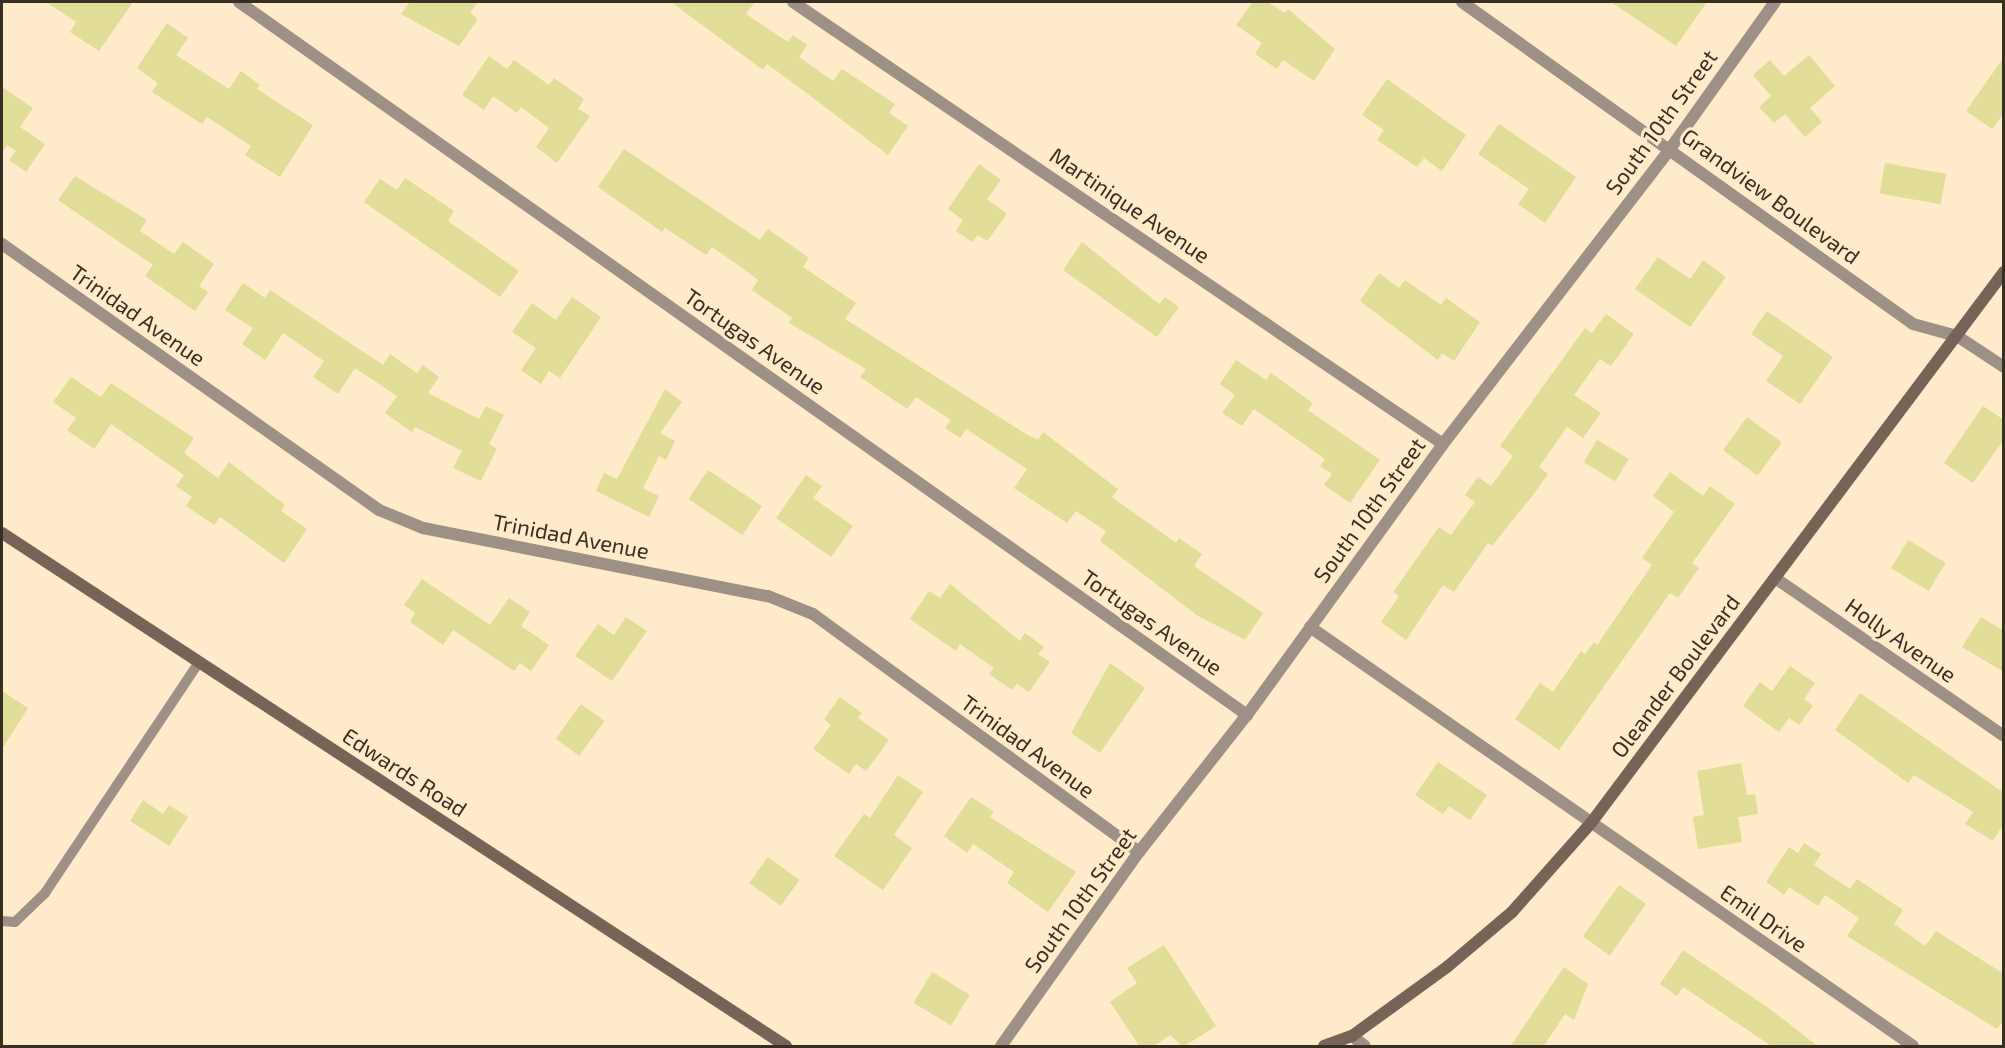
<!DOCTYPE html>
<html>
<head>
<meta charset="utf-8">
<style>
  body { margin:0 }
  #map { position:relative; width:2005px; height:1048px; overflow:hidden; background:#ffebc9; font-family:"Exo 2",sans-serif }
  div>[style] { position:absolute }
  .building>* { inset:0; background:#e1dc97; transform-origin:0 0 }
  .lane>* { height:10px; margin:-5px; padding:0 5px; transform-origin:5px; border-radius:5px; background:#9f9086 }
  .street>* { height:12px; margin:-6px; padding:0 6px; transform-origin:6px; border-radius:6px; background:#9f9086 }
  .secondary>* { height:12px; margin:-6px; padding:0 6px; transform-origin:6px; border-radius:6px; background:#786456 }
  span { translate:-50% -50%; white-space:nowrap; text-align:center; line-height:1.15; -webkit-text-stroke:6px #ffebc9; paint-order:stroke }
  .street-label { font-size:22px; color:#373022 }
  .frame { position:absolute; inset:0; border:3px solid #373022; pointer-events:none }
</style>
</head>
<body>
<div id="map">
  <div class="building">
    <div style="clip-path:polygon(46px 2px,133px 2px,99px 51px,70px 32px,76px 22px)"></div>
    <div style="clip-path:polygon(410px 2px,478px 2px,470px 13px,478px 19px,459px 46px,401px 14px)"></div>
    <div style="clip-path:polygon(671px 2px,755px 2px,746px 14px,788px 42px,793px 35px,807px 45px,799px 57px,833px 81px,842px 69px,895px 104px,889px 113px,908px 126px,888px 155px,800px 88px,767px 64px,763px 70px)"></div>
    <div style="clip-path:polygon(1253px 2px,1267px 2px,1285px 13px,1288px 9px,1335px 49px,1314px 81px,1283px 60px,1277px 69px,1255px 54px,1262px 43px,1236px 25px)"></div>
    <div style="clip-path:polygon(1611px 2px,1707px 2px,1676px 46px)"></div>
    <div style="clip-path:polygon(167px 23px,188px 38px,176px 55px,229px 89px,241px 71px,260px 85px,257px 89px,313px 125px,280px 177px,245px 155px,251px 146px,207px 117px,202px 124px,152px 92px,158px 83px,137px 68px)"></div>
    <div style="clip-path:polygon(1809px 55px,1835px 86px,1810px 108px,1822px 122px,1805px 137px,1785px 114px,1774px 123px,1759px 107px,1771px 96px,1753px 75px,1770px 60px,1784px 76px)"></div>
    <div style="clip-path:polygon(489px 56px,507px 69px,514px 60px,549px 85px,554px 78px,584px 99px,578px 109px,590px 116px,557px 163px,536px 147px,549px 128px,521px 107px,517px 113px,493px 96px,484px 110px,462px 95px)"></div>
    <div style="clip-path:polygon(2004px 57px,2004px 113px,1992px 129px,1966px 111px)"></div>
    <div style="clip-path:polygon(1387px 79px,1466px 135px,1442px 171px,1424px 158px,1417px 167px,1377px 140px,1384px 130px,1362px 115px)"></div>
    <div style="clip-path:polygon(2px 87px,33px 108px,20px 127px,45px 144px,26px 172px,9px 160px,16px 151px,7px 145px,2px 153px)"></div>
    <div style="clip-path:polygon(1499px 124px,1576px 177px,1545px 223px,1518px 204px,1529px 189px,1478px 154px)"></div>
    <div style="clip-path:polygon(624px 149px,760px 240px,768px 229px,809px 258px,803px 267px,856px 303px,845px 319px,1026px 434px,1038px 440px,1043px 432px,1118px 489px,1112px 497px,1176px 543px,1179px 538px,1202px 554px,1194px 566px,1263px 613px,1245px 640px,1198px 616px,1100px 541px,1106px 531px,1076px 511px,1067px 523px,1014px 488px,1027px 469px,966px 429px,960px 438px,945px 428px,951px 420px,916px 397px,907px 409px,860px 377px,866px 369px,789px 323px,792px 318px,752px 290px,758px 280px,741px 267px,712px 247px,706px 255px,665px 228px,662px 232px,598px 187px)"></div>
    <div style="left:1885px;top:163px;width:62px;height:31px;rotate:10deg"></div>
    <div style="clip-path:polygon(979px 164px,1001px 180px,987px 199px,1007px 214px,987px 241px,978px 235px,972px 242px,956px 231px,963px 220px,948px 209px)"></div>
    <div style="clip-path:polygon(75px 176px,147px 220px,140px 231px,174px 254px,183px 242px,214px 264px,199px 286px,208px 292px,195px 311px,145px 276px,153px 265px,58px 200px)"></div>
    <div style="clip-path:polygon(405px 178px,454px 211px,448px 221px,519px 271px,500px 297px,364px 202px,380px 179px,397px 190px)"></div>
    <div style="clip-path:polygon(1082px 242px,1159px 304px,1165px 297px,1179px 307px,1157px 337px,1063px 270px)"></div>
    <div style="clip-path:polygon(1658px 257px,1690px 279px,1703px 260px,1726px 277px,1690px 327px,1635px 289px)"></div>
    <div style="clip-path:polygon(1379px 273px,1399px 288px,1405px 280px,1441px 305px,1446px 298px,1480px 322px,1454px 361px,1442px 353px,1438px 360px,1360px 301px)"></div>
    <div style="clip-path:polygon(243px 283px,265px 298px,270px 290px,383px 365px,390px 354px,417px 373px,423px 365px,439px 377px,428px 393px,479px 419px,486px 406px,504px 415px,489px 444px,497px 449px,481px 481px,453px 468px,462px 451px,415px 427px,412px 432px,385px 413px,397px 396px,355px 368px,338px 394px,313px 377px,324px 361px,283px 333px,265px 360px,242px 344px,253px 328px,225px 310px)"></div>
    <div style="clip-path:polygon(572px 297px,601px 317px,560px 378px,549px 371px,541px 384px,521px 370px,536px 348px,512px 332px,532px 303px,556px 320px)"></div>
    <div style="clip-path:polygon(1767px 311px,1833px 357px,1800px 404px,1766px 381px,1783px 356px,1751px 334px)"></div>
    <div style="clip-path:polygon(1606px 314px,1634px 334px,1611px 366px,1600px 359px,1574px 395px,1601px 413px,1583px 438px,1567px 427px,1539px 467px,1548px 474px,1533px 495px,1492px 546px,1488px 543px,1454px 592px,1443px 585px,1406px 640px,1381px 622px,1399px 596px,1393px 592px,1439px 527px,1451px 535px,1475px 502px,1465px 495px,1478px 477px,1491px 486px,1513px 456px,1500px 446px,1585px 328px,1592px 333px)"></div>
    <div style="clip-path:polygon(1236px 360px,1266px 380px,1271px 373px,1313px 403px,1308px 410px,1380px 460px,1350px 503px,1324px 485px,1332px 474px,1320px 466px,1325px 459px,1254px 409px,1242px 426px,1222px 413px,1235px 395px,1220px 384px)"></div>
    <div style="clip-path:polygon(71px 377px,101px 397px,111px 383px,194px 438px,184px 453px,218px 478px,229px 462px,285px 505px,281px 511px,307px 529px,284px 563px,220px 517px,214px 525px,186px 506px,192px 497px,176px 486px,184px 475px,111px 424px,94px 449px,67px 430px,76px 418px,53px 402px)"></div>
    <div style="clip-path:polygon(665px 389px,682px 402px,660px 433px,675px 441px,666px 460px,659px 456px,643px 488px,659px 496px,649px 517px,596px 491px,604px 473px,617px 479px)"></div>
    <div style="clip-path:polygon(1983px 406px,2004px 420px,2004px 439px,1973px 483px,1944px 463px)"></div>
    <div style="left:1747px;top:417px;width:43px;height:41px;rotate:36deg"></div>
    <div style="left:1597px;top:440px;width:37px;height:26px;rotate:31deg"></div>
    <div style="left:708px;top:470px;width:65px;height:35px;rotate:34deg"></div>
    <div style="clip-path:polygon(1670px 472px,1703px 496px,1710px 486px,1735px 504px,1692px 563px,1699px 568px,1678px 598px,1670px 593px,1559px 750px,1515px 719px,1540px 683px,1553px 692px,1581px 651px,1585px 654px,1594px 642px,1597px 645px,1652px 565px,1642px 558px,1674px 512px,1653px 496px)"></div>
    <div style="clip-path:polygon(806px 475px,822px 486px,813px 498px,853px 526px,831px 557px,776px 518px)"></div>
    <div style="left:1908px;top:540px;width:44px;height:33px;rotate:31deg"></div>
    <div style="clip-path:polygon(422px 579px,490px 625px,509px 598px,530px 612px,521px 626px,549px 645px,531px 671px,520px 663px,514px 671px,453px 630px,443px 645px,410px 622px,415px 613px,404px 605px)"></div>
    <div style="clip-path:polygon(950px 584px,1020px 641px,1025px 633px,1044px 647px,1038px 654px,1050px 662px,1029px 692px,1017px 684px,1012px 690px,989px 674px,994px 668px,960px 644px,956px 651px,910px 619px,929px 591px,940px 598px)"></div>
    <div style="clip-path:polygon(626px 617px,647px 631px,612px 681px,575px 656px,598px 624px,614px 635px)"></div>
    <div style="clip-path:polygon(1981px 617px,2004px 631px,2004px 672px,1962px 647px)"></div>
    <div style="clip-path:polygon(1110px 663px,1145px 688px,1100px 753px,1071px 733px)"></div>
    <div style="clip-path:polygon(1790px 666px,1815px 683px,1804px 699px,1813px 706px,1799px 725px,1789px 718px,1779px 732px,1743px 706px,1760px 682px,1772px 691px)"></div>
    <div style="clip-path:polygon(2px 691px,28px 708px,2px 749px)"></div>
    <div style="clip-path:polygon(1860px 693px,2004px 793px,2004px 823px,1993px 841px,1965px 824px,1973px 812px,1914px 775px,1908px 783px,1835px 730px)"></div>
    <div style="clip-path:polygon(840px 697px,862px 713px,858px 718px,889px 740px,866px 771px,856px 764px,849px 774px,813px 749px,831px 725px,824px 719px)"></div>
    <div style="left:581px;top:704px;width:29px;height:43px;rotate:36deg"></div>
    <div style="clip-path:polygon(1438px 762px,1487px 795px,1470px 820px,1449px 806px,1443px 814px,1415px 795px)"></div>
    <div style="clip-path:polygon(1741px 763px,1747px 795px,1755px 794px,1758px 814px,1738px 817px,1742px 842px,1698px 849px,1693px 817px,1704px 815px,1697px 771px)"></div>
    <div style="clip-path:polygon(898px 775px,923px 792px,894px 835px,912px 848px,883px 890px,834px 856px,864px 814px,870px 818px)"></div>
    <div style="clip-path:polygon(971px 797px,994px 812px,990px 817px,1076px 872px,1048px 912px,1007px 883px,1014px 872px,973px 844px,967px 853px,944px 836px)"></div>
    <div style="clip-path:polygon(143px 800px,163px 814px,169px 805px,188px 817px,169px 846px,130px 821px)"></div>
    <div style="clip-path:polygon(1804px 843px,1821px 854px,1814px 865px,1850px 889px,1857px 879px,1903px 910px,1894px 924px,1925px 946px,1936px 931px,2004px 974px,2004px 1020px,1997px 1029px,1847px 936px,1859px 918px,1825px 895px,1818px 906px,1789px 887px,1784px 895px,1766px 882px,1789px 847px,1798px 853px)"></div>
    <div style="left:768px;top:857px;width:39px;height:32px;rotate:36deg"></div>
    <div style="left:1619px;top:885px;width:33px;height:63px;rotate:35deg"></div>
    <div style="clip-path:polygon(1164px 945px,1216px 1026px,1183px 1047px,1170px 1035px,1152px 1047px,1140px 1047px,1110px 1002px,1137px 983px,1127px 968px)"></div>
    <div style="clip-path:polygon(1683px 950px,1770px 1009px,1819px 1047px,1773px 1047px,1683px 987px,1677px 996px,1660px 984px)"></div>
    <div style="clip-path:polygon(1564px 967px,1588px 984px,1574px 1020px,1565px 1014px,1543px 1047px,1510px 1047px)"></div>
    <div style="left:932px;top:972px;width:44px;height:36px;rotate:31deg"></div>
  </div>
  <div class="lane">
    <div style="left:2px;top:921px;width:13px;rotate:4deg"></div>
    <div style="left:15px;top:922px;width:42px;rotate:-44deg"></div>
    <div style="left:45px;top:893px;width:278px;rotate:-56.3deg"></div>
  </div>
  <div class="street">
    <div style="left:239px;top:2px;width:1235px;rotate:35.27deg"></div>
    <div style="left:793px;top:2px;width:786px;rotate:34.22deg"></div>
    <div style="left:1462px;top:2px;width:554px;rotate:35.53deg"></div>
    <div style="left:1913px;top:324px;width:46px;rotate:15.3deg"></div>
    <div style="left:1957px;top:336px;width:56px;rotate:33.4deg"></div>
    <div style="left:2px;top:244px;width:461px;rotate:35.2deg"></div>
    <div style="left:379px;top:510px;width:48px;rotate:22.2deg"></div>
    <div style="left:423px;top:528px;width:352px;rotate:11.2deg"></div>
    <div style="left:768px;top:596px;width:48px;rotate:21.8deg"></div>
    <div style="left:813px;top:614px;width:404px;rotate:36.1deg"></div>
    <div style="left:1775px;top:578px;width:278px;rotate:34.6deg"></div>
    <div style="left:1310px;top:627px;width:734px;rotate:34.79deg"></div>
    <div style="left:1352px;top:1036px;width:16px;rotate:38deg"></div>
    <div style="left:1001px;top:1046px;width:238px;rotate:-54.6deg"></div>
    <div style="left:1139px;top:852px;width:174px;rotate:-51.8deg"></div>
    <div style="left:1247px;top:715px;width:334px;rotate:-54.1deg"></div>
    <div style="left:1443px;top:444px;width:372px;rotate:-52.4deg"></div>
    <div style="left:1670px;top:149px;width:181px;rotate:-54.5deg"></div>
  </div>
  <div class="secondary">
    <div style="left:2px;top:533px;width:937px;rotate:33.2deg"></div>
    <div style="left:1324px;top:1046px;width:30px;rotate:-20deg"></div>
    <div style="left:1352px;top:1036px;width:117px;rotate:-36deg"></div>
    <div style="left:1447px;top:967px;width:85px;rotate:-40.2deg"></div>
    <div style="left:1512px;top:912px;width:119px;rotate:-48.4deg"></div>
    <div style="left:1591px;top:823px;width:689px;rotate:-53.15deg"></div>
  </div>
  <div class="street-label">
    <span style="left:1661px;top:122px;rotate:-54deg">South 10th Street</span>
    <span style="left:1771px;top:196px;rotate:36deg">Grandview Boulevard</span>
    <span style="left:1130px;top:205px;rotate:34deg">Martinique Avenue</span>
    <span style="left:138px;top:315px;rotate:35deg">Trinidad Avenue</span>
    <span style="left:755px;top:341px;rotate:35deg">Tortugas Avenue</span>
    <span style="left:1369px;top:510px;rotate:-54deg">South 10th Street</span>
    <span style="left:571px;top:536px;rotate:11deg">Trinidad Avenue</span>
    <span style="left:1152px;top:622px;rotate:35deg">Tortugas Avenue</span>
    <span style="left:1901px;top:640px;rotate:35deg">Holly Avenue</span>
    <span style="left:1675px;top:676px;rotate:-53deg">Oleander Boulevard</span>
    <span style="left:1028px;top:746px;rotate:36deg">Trinidad Avenue</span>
    <span style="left:405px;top:772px;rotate:33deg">Edwards Road</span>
    <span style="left:1080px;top:900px;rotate:-54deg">South 10th Street</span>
    <span style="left:1764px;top:918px;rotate:35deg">Emil Drive</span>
  </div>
  <div class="frame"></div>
</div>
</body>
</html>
